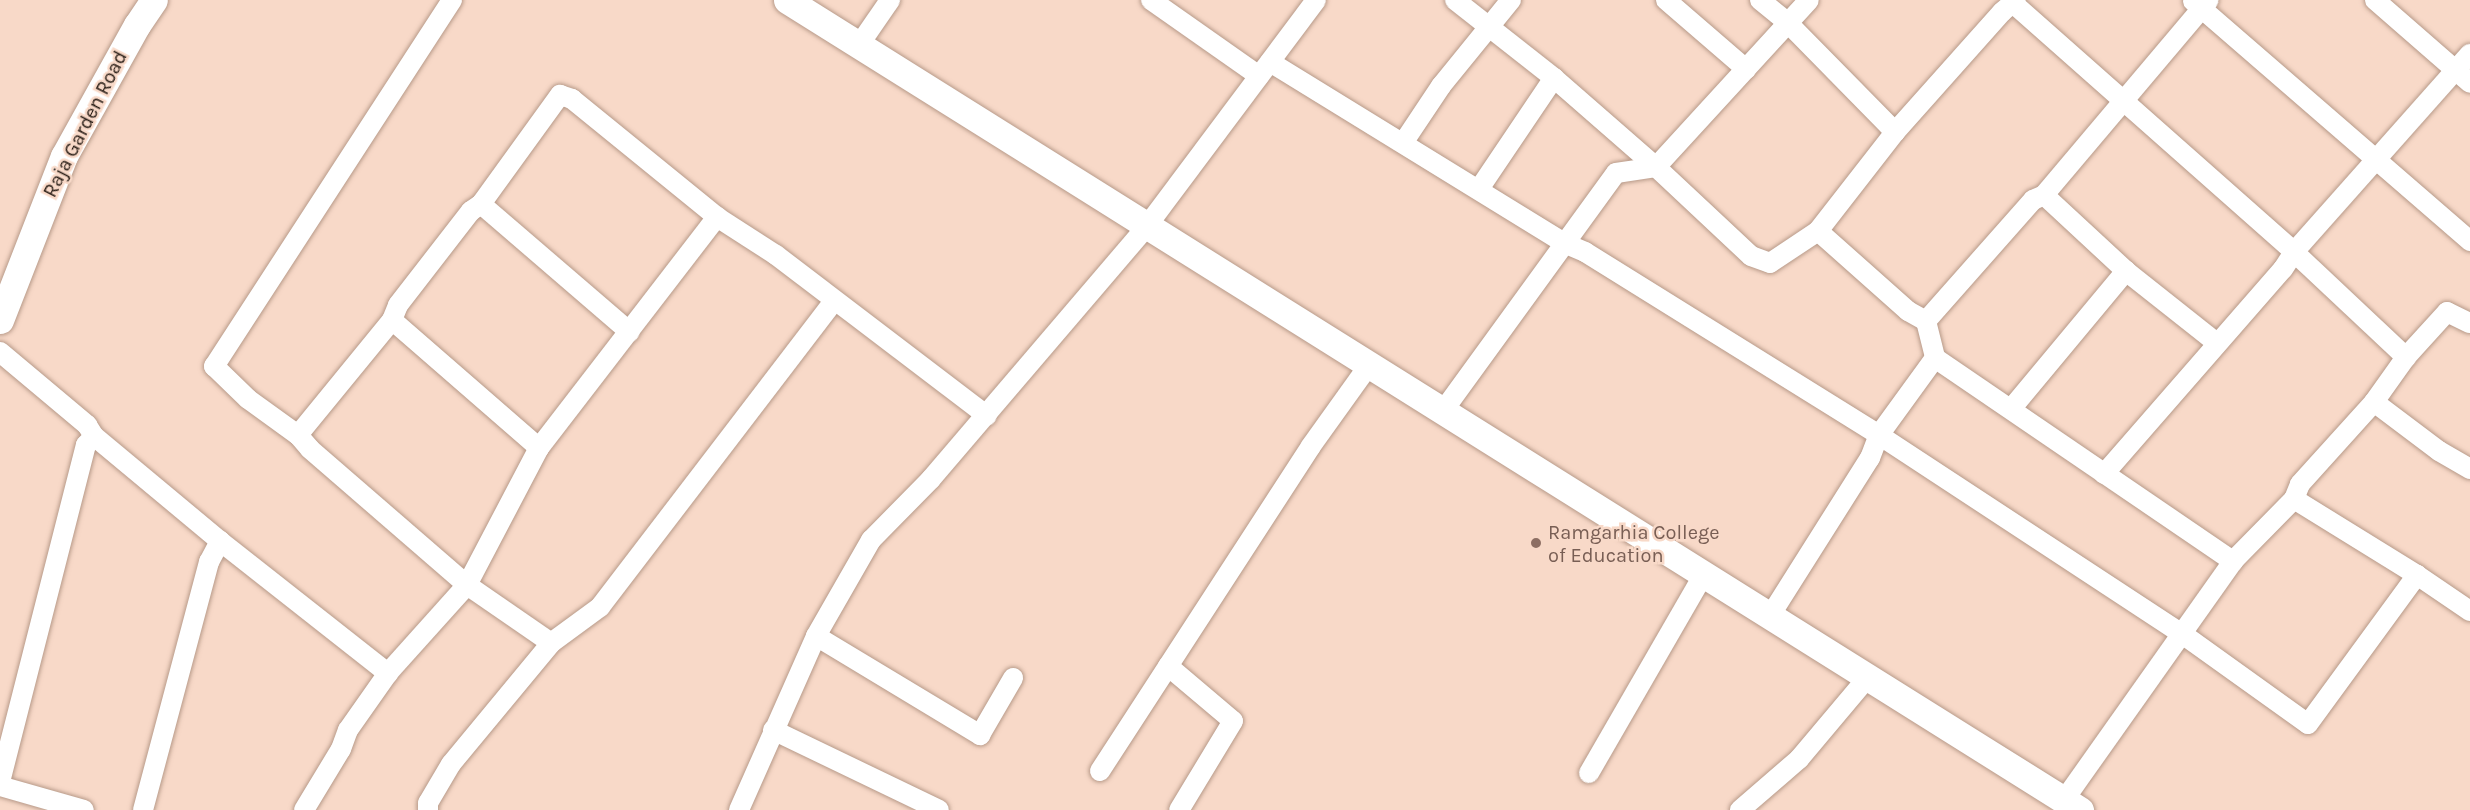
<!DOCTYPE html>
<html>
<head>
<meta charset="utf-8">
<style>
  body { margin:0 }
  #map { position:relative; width:2470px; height:810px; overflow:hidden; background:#f8d9c8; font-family:Karla,sans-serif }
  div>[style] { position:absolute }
  .roads { filter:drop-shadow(0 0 2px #b79a89) drop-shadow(0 0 2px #b79a89) }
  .street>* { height:20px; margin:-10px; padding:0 10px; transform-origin:10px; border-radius:10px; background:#fff }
  .secondary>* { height:27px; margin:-13.5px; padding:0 13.5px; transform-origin:13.5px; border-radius:13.5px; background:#fff }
  .dots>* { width:16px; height:16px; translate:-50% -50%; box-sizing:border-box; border:3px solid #f8d9c8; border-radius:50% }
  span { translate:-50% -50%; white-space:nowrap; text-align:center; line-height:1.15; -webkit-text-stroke:5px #f8d9c8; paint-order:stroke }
  .street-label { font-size:20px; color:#271c15 }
  .education-label { font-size:20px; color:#785e54 }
  .left { translate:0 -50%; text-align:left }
</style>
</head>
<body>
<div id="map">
  <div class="roads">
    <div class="street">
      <div style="left:452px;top:0;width:437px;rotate:123deg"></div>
      <div style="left:214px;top:366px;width:47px;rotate:44.1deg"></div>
      <div style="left:248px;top:399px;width:62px;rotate:35.8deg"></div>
      <div style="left:298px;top:435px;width:18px;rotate:49deg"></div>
      <div style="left:310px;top:449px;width:208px;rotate:40.9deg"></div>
      <div style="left:467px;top:585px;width:102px;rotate:34.6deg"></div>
      <div style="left:1151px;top:0;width:132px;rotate:35.1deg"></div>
      <div style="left:1455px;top:0;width:126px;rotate:38.2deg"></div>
      <div style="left:1554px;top:78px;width:135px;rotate:41.1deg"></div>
      <div style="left:1656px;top:167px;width:226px;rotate:-47.5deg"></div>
      <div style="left:1666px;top:0;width:106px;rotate:40.8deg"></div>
      <div style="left:1760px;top:0;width:36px;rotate:39deg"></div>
      <div style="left:1788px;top:23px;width:153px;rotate:45.5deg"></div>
      <div style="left:2375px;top:0;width:126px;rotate:41.1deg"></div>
      <div style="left:2193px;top:1px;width:367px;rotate:40.9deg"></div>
      <div style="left:2014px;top:4px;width:374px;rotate:41.5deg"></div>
      <div style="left:2294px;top:252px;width:154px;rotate:43.2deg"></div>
      <div style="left:859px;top:45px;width:55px;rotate:-55.4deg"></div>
      <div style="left:1270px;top:62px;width:345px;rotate:31.6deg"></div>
      <div style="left:1564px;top:243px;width:23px;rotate:23deg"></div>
      <div style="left:1585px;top:252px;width:346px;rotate:31.9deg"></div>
      <div style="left:1879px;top:435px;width:361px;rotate:33.3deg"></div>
      <div style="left:2181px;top:633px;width:156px;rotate:35.6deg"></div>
      <div style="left:2308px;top:724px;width:185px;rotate:-53.8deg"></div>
      <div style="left:1403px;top:143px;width:69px;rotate:-56.3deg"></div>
      <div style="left:1441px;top:86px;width:111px;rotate:-50.9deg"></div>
      <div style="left:1479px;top:189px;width:134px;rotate:-56deg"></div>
      <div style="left:2044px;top:195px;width:112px;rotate:42.8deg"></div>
      <div style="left:2126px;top:271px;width:116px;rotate:38.4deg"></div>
      <div style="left:481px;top:204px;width:196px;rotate:40.7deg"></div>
      <div style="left:1818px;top:231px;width:120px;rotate:41.6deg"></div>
      <div style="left:1908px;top:311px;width:21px;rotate:29deg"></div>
      <div style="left:1926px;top:321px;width:38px;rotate:76deg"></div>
      <div style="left:1935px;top:358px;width:361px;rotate:34.3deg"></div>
      <div style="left:392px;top:320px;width:195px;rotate:41deg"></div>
      <div style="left:1926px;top:321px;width:162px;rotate:-48.5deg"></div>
      <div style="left:2033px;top:200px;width:12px;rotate:-24deg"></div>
      <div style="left:2044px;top:195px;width:255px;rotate:-49.8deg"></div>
      <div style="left:0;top:352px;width:114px;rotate:40deg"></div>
      <div style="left:87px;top:425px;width:13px;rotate:58deg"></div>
      <div style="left:94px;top:436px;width:164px;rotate:39.8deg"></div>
      <div style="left:220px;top:541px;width:214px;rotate:38.2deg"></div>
      <div style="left:2374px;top:402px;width:81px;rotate:37deg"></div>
      <div style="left:2439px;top:451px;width:36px;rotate:30deg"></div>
      <div style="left:2011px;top:409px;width:180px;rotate:-50.2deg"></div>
      <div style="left:1443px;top:411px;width:294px;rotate:-54deg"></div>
      <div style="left:1616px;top:173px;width:40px;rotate:-8.5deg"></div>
      <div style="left:1656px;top:167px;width:130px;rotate:43.1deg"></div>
      <div style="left:1751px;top:256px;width:20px;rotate:20deg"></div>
      <div style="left:1770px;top:263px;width:58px;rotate:-33.7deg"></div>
      <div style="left:1818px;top:231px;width:125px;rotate:-52.1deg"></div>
      <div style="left:1895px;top:132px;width:161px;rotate:-48.3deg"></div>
      <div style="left:2002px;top:12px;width:18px;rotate:-41deg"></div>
      <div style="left:298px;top:435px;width:149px;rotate:-50.7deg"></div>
      <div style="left:392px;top:320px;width:16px;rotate:-68deg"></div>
      <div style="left:398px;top:305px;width:119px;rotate:-52.2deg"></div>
      <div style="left:471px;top:211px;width:12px;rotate:-35deg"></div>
      <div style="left:481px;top:204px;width:135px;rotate:-54.1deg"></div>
      <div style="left:560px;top:95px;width:13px;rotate:18deg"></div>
      <div style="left:572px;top:99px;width:187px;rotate:39.1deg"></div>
      <div style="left:717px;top:217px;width:70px;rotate:32.8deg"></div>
      <div style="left:776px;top:255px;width:265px;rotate:37.3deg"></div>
      <div style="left:2104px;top:474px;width:272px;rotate:-48.9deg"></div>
      <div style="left:2283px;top:269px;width:20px;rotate:-57deg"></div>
      <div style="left:2294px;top:252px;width:265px;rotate:-48.4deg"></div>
      <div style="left:2294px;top:499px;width:145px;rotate:31.7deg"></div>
      <div style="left:2417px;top:575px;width:64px;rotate:34.2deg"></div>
      <div style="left:1770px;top:616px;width:187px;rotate:-57.7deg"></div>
      <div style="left:1870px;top:458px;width:25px;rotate:-69deg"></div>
      <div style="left:1879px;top:435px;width:95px;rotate:-54deg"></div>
      <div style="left:816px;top:636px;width:192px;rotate:31.1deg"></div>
      <div style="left:980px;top:735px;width:66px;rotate:-59.9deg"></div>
      <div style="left:1168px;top:666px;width:85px;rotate:40.2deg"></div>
      <div style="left:1233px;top:721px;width:104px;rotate:121.2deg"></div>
      <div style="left:773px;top:730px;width:184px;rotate:25.7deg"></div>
      <div style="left:1100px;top:771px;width:387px;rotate:-57deg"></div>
      <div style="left:1311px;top:446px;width:100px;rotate:-54.4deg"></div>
      <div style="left:1589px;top:773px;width:230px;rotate:-60deg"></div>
      <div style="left:0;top:782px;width:348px;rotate:-75.7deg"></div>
      <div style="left:86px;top:445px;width:12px;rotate:-48deg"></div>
      <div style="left:0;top:786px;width:87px;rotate:15.9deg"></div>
      <div style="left:2064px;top:800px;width:293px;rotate:-54.7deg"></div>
      <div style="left:2233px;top:561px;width:87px;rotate:-45.5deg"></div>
      <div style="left:2294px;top:499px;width:16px;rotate:-68deg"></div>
      <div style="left:2300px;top:484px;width:110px;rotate:-47.9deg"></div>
      <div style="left:2374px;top:402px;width:55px;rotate:-54.6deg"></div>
      <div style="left:2406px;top:357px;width:61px;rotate:-47.7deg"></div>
      <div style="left:2447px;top:312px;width:25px;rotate:26deg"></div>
      <div style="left:143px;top:810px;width:257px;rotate:-75.1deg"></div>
      <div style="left:209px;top:562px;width:24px;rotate:-62deg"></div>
      <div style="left:304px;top:810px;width:71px;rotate:-58.8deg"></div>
      <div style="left:341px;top:749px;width:20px;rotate:-70deg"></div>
      <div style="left:348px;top:730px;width:70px;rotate:-54.9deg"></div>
      <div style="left:388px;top:673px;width:118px;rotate:-48.1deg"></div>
      <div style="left:467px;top:585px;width:155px;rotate:-62.3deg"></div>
      <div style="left:539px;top:448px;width:292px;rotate:-52.4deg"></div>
      <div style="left:428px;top:810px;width:7px;rotate:-90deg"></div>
      <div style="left:428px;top:803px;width:45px;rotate:-59.5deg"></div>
      <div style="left:451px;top:764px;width:157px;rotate:-50.4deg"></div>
      <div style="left:551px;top:643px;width:61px;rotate:-36.3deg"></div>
      <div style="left:600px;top:607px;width:385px;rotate:-52.6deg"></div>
      <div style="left:739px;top:810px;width:190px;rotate:-66.1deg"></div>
      <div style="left:816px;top:636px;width:111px;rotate:-60.2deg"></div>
      <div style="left:871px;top:540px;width:86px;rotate:-45.5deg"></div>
      <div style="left:931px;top:479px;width:333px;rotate:-49.5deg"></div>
      <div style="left:1147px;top:226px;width:282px;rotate:-53.2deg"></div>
      <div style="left:1740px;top:810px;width:78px;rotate:-40.8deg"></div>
      <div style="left:1799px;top:759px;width:107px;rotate:-49.9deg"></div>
    </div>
    <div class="secondary">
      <div style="left:787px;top:0;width:1526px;rotate:32.07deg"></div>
      <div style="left:0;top:320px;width:176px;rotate:-68.7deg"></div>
      <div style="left:64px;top:156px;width:150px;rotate:-60.9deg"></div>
      <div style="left:137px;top:25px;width:30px;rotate:-56deg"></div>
    </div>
  </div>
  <div class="dots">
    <div style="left:1536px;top:543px;background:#8d6e63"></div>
  </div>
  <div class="street-label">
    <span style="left:85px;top:124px;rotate:-63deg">Raja Garden Road</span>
  </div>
  <div class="education-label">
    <span class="left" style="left:1548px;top:544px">Ramgarhia College<br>of Education</span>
  </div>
</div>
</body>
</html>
